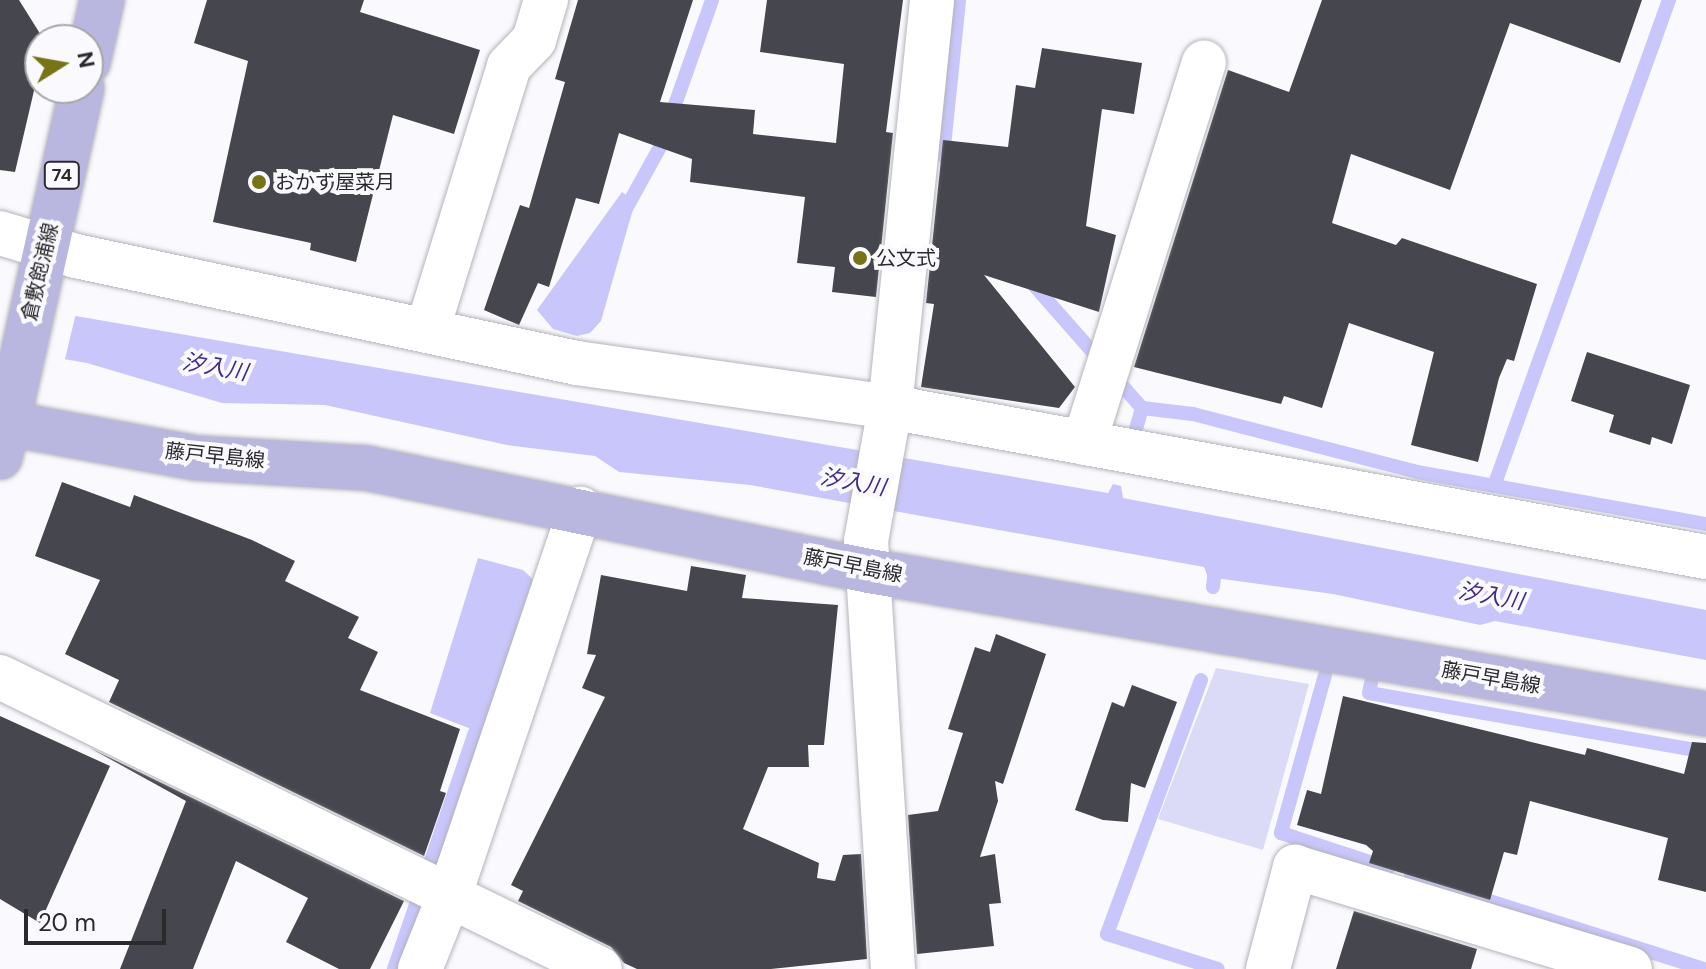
<!DOCTYPE html>
<html>
<head>
<meta charset="utf-8">
<style>
  body { margin:0 }
  #map { position:relative; width:1706px; height:969px; overflow:hidden; background:#fafafe; font-family:"DM Sans","Noto Sans JP",sans-serif }
  div>[style] { position:absolute }
  .green>* { inset:0; background:#dbdaf7 }
  .water>* { inset:0; background:#c8c6fb }
  .pier>* { inset:0; background:#fafafe }
  .stream>* { height:14px; margin:-7px; padding:0 7px; transform-origin:7px; border-radius:7px; background:#c8c6fb }
  .building>* { inset:0; background:#46464e }
  .roads { filter:drop-shadow(0 0 2px #b3b3bc) drop-shadow(0 0 2px #b3b3bc) }
  .minor>* { height:44px; margin:-22px; padding:0 22px; transform-origin:22px; border-radius:22px; background:#fff }
  .major>* { height:44px; margin:-22px; padding:0 22px; transform-origin:22px; border-radius:22px; background:#b9b6e0 }
  .dots>* { width:22px; height:22px; translate:-50% -50%; box-sizing:border-box; border:4px solid #fafafe; border-radius:50% }
  span { translate:-50% -50%; white-space:nowrap; text-align:center; line-height:1.15; -webkit-text-stroke:8px #fafafe; paint-order:stroke }
  .shield-label span { padding:2px 6px; background:#fafafe; border:2px solid; border-radius:6px; -webkit-text-stroke-width:0 }
  .shield-label { font-size:18px; color:#2a2a2d; font-weight:700 }
  .poi-label { font-size:20px; color:#2a2a2d }
  .left { translate:0 -50%; text-align:left }
  .street-label { font-size:20px; color:#2a2a2d }
  .water-label { font-size:22px; color:#402a8c; font-style:italic }
  .north { position:absolute; left:24px; top:24px; width:80px; height:80px; box-sizing:border-box; background:#fafafe; border:2px solid #a7a7aa; border-radius:50%; rotate:79deg; font-size:22px; font-weight:700; line-height:32px; text-align:center; color:#2a2a2d }
  .north::after { content:''; display:block; margin:auto; width:28px; height:36px; background:#787317; clip-path:polygon(50% 0,100% 100%,50% 72%,0 100%) }
  .scale { position:absolute; left:24px; top:909px; width:142px; height:36px; box-sizing:border-box; border:4px solid #2a2a2d; border-top:0; padding-left:10px; font-size:24px; line-height:28px; white-space:nowrap; color:#2a2a2d; -webkit-text-stroke:6px #fafafe; paint-order:stroke }
</style>
</head>
<body>
<div id="map">
  <div class="green">
    <div style="clip-path:polygon(1216px 668px,1309px 684px,1263px 850px,1158px 819px)"></div>
  </div>
  <div class="water">
    <div style="clip-path:polygon(622px 192px,635px 202px,601px 321px,590px 333px,577px 336px,553px 329px,537px 310px)"></div>
    <div style="clip-path:polygon(0 303px,1108px 493px,1113px 484px,1121px 486px,1123px 498px,1706px 610px,1706px 660px,1495px 621px,1480px 625px,1333px 594px,1208px 577px,1204px 567px,750px 485px,619px 472px,595px 456px,507px 445px,325px 405px,222px 403px,87px 363px,0 348px)"></div>
    <div style="clip-path:polygon(478px 558px,523px 570px,541px 587px,489px 736px,430px 713px)"></div>
  </div>
  <div class="pier">
    <div style="clip-path:polygon(0 299px,76px 313px,64px 363px,0 352px)"></div>
  </div>
  <div class="stream">
    <div style="left:943px;top:156px;width:157px;rotate:-84.1deg"></div>
    <div style="left:623px;top:214px;width:77px;rotate:-61.1deg"></div>
    <div style="left:660px;top:147px;width:156px;rotate:-70.5deg"></div>
    <div style="left:1032px;top:283px;width:167px;rotate:48.7deg"></div>
    <div style="left:1142px;top:408px;width:51px;rotate:6.7deg"></div>
    <div style="left:1193px;top:414px;width:231px;rotate:14.5deg"></div>
    <div style="left:1417px;top:472px;width:294px;rotate:10.2deg"></div>
    <div style="left:1136px;top:429px;width:22px;rotate:-74deg"></div>
    <div style="left:1494px;top:486px;width:517px;rotate:-70.2deg"></div>
    <div style="left:1213px;top:587px;width:28px;rotate:-84deg"></div>
    <div style="left:1325px;top:675px;width:164px;rotate:105.6deg"></div>
    <div style="left:1281px;top:833px;width:113px;rotate:18.1deg"></div>
    <div style="left:1201px;top:680px;width:271px;rotate:110.3deg"></div>
    <div style="left:1107px;top:934px;width:116px;rotate:17.5deg"></div>
    <div style="left:1371px;top:683px;width:10px;rotate:101deg"></div>
    <div style="left:1369px;top:693px;width:342px;rotate:9.9deg"></div>
    <div style="left:1411px;top:876px;width:307px;rotate:17.6deg"></div>
    <div style="left:394px;top:969px;width:250px;rotate:-71.1deg"></div>
  </div>
  <div class="building">
    <div style="clip-path:polygon(0 0,19px 0,44px 40px,40px 40px,40px 65px,15px 172px,0 170px)"></div>
    <div style="clip-path:polygon(207px 0,364px 0,360px 12px,480px 50px,454px 134px,393px 115px,356px 262px,310px 250px,311px 243px,213px 222px,248px 61px,194px 43px)"></div>
    <div style="clip-path:polygon(578px 0,693px 0,660px 102px,755px 110px,753px 134px,836px 143px,844px 64px,760px 52px,767px 0,903px 0,886px 132px,893px 133px,876px 297px,832px 292px,835px 267px,797px 263px,805px 197px,690px 182px,692px 159px,619px 133px,599px 204px,576px 198px,549px 287px,538px 283px,519px 325px,484px 310px,520px 205px,529px 208px,565px 82px,555px 79px)"></div>
    <div style="clip-path:polygon(1322px 0,1642px 0,1620px 63px,1510px 23px,1450px 190px,1351px 154px,1332px 223px,1396px 245px,1402px 238px,1537px 284px,1514px 361px,1507px 359px,1499px 378px,1478px 462px,1411px 445px,1434px 352px,1349px 323px,1322px 408px,1284px 396px,1281px 404px,1134px 367px,1228px 70px,1289px 92px)"></div>
    <div style="clip-path:polygon(1042px 48px,1142px 63px,1134px 114px,1102px 109px,1086px 226px,1116px 235px,1099px 312px,984px 275px,1075px 387px,1059px 408px,921px 387px,934px 304px,926px 303px,943px 140px,1008px 147px,1016px 85px,1035px 88px)"></div>
    <div style="clip-path:polygon(1587px 352px,1690px 385px,1672px 444px,1652px 437px,1650px 445px,1609px 432px,1614px 415px,1571px 401px)"></div>
    <div style="clip-path:polygon(62px 482px,130px 507px,134px 495px,252px 540px,295px 561px,285px 581px,359px 617px,348px 638px,378px 652px,360px 690px,460px 729px,440px 791px,446px 793px,424px 856px,109px 702px,119px 680px,65px 654px,100px 580px,35px 556px)"></div>
    <div style="clip-path:polygon(691px 566px,746px 575px,742px 598px,838px 605px,824px 745px,808px 745px,809px 767px,768px 767px,743px 829px,819px 863px,817px 878px,835px 881px,843px 855px,861px 854px,867px 959px,771px 969px,637px 969px,624px 963px,611px 947px,518px 901px,523px 891px,511px 885px,605px 697px,582px 688px,596px 655px,587px 654px,601px 575px,687px 591px)"></div>
    <div style="clip-path:polygon(996px 634px,1046px 654px,1003px 784px,995px 781px,998px 801px,980px 857px,995px 854px,1001px 903px,989px 904px,994px 946px,917px 954px,908px 815px,938px 811px,963px 733px,948px 729px,975px 647px,990px 652px)"></div>
    <div style="clip-path:polygon(1132px 685px,1177px 702px,1145px 788px,1131px 783px,1128px 822px,1103px 820px,1075px 810px,1112px 702px,1124px 707px)"></div>
    <div style="clip-path:polygon(1343px 696px,1585px 755px,1587px 748px,1684px 774px,1692px 742px,1706px 743px,1706px 892px,1658px 880px,1668px 838px,1530px 801px,1517px 855px,1504px 852px,1490px 900px,1369px 863px,1373px 851px,1366px 845px,1297px 825px,1307px 790px,1321px 794px)"></div>
    <div style="clip-path:polygon(0 716px,110px 766px,40px 923px,0 899px)"></div>
    <div style="clip-path:polygon(90px 748px,404px 901px,370px 969px,339px 969px,286px 942px,308px 898px,236px 861px,193px 969px,120px 969px,186px 801px)"></div>
    <div style="clip-path:polygon(1354px 911px,1477px 949px,1471px 969px,1336px 969px)"></div>
  </div>
  <div class="roads">
    <div class="minor">
      <div style="left:0;top:233px;width:79px;rotate:16.8deg"></div>
      <div style="left:76px;top:256px;width:512px;rotate:12.06deg"></div>
      <div style="left:577px;top:363px;width:316px;rotate:8deg"></div>
      <div style="left:890px;top:407px;width:830px;rotate:10.42deg"></div>
      <div style="left:427px;top:331px;width:277px;rotate:-72.8deg"></div>
      <div style="left:509px;top:66px;width:36px;rotate:-46deg"></div>
      <div style="left:534px;top:40px;width:42px;rotate:-73.3deg"></div>
      <div style="left:1084px;top:443px;width:399px;rotate:-72.5deg"></div>
      <div style="left:0;top:677px;width:667px;rotate:25.95deg"></div>
      <div style="left:420px;top:969px;width:78px;rotate:-68.1deg"></div>
      <div style="left:449px;top:897px;width:410px;rotate:-71.3deg"></div>
      <div style="left:893px;top:969px;width:429px;rotate:-93.6deg"></div>
      <div style="left:866px;top:541px;width:136px;rotate:-79.8deg"></div>
      <div style="left:890px;top:407px;width:409px;rotate:-84.1deg"></div>
      <div style="left:1268px;top:969px;width:106px;rotate:-75.2deg"></div>
      <div style="left:1295px;top:867px;width:350px;rotate:16.9deg"></div>
    </div>
    <div class="major">
      <div style="left:88px;top:62px;width:64px;rotate:-77.3deg"></div>
      <div style="left:0;top:422px;width:200px;rotate:10.4deg"></div>
      <div style="left:197px;top:458px;width:169px;rotate:3.4deg"></div>
      <div style="left:366px;top:468px;width:513px;rotate:11.57deg"></div>
      <div style="left:869px;top:571px;width:849px;rotate:9.7deg"></div>
      <div style="left:0;top:457px;width:378px;rotate:-77.5deg"></div>
    </div>
  </div>
  <div class="dots">
    <div style="left:259px;top:182px;background:#787317"></div>
    <div style="left:860px;top:258px;background:#787317"></div>
  </div>
  <div class="shield-label">
    <span style="left:62px;top:175px">74</span>
  </div>
  <div class="poi-label">
    <span class="left" style="left:275px;top:182px">おかず屋菜月</span>
    <span class="left" style="left:876px;top:258px">公文式</span>
  </div>
  <div class="street-label">
    <span style="left:40px;top:272px;rotate:-77deg">倉敷飽浦線</span>
    <span style="left:215px;top:456px;rotate:6deg">藤戸早島線</span>
    <span style="left:853px;top:566px;rotate:11deg">藤戸早島線</span>
    <span style="left:1491px;top:678px;rotate:10deg">藤戸早島線</span>
  </div>
  <div class="water-label">
    <span style="left:215px;top:367px;rotate:10deg">汐入川</span>
    <span style="left:853px;top:482px;rotate:10deg">汐入川</span>
    <span style="left:1491px;top:596px;rotate:10deg">汐入川</span>
  </div>
  <div class="north">N</div>
  <div class="scale">20 m</div>
</div>
</body>
</html>
